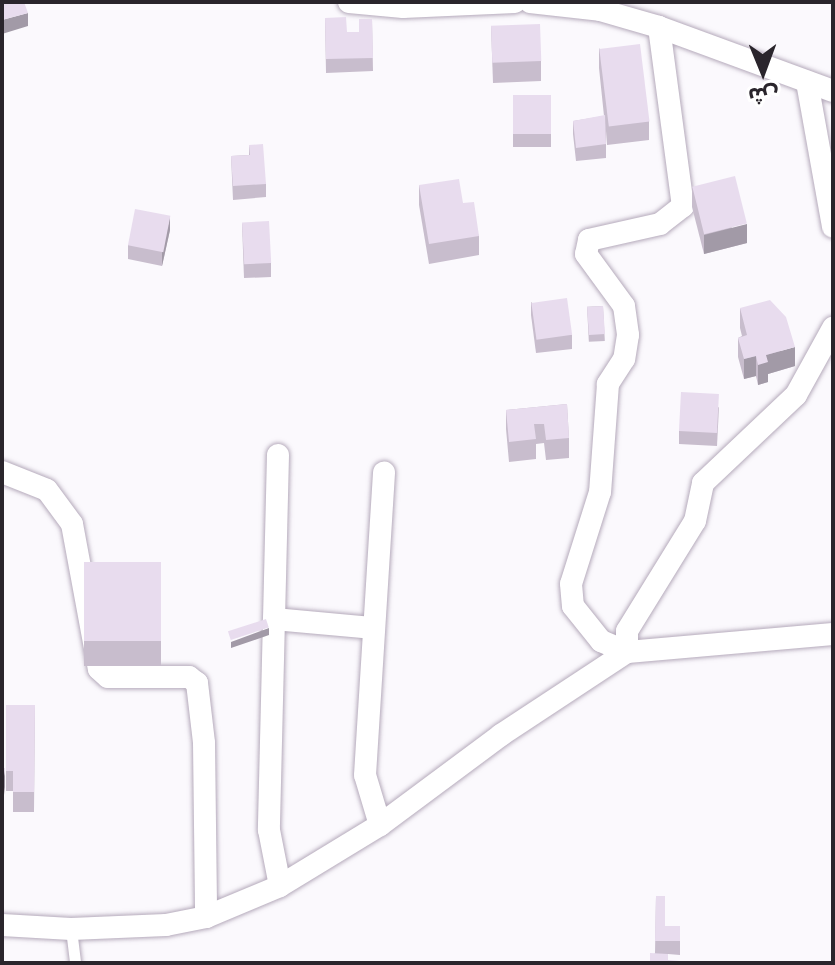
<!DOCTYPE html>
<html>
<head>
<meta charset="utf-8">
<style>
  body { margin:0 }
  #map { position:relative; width:835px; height:965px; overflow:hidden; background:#fbf9fd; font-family:"PT Serif","Noto Sans Arabic",serif }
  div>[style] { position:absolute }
  .roads { filter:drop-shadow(0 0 2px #b5aabb) drop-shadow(0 0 2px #b5aabb) }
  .service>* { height:11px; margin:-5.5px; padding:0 5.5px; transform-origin:5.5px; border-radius:5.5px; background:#fff }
  .minor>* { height:22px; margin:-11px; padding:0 11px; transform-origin:11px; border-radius:11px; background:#fff }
  .wall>* { inset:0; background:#c8bdcd; transform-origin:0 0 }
  .shaded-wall>* { inset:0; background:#a29aa7 }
  .building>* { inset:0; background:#e8dcee; transform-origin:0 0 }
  span { translate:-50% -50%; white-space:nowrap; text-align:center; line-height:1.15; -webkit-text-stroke:6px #fff; paint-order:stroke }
  .frame { position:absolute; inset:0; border:4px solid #2a252c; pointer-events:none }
  .north { position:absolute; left:723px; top:32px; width:80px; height:80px; -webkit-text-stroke:6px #fff; paint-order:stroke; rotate:179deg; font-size:22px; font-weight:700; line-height:32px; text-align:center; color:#2a252c }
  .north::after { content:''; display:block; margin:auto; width:28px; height:36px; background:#2a252c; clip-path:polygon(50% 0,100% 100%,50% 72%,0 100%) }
</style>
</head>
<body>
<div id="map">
  <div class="roads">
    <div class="service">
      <div style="left:71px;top:929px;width:34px;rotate:83deg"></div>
    </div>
    <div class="minor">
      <div style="left:349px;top:2px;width:54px;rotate:5.3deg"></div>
      <div style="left:403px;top:7px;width:112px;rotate:-2.6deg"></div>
      <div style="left:530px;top:2px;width:70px;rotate:6.5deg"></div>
      <div style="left:600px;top:10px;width:61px;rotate:16.1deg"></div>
      <div style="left:659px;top:27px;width:185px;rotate:20.2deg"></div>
      <div style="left:659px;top:27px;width:181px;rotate:82.4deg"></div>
      <div style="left:683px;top:206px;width:29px;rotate:142deg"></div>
      <div style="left:660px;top:224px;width:73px;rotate:167.3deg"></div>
      <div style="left:589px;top:240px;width:14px;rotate:102deg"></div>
      <div style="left:586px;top:254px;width:64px;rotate:53.8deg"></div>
      <div style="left:624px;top:306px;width:29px;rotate:82deg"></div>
      <div style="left:628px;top:335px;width:24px;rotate:99deg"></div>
      <div style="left:624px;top:359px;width:30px;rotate:123deg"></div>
      <div style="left:608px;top:384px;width:108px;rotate:94.2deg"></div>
      <div style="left:600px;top:492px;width:96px;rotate:107.5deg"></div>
      <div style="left:571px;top:584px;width:22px;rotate:85deg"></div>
      <div style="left:573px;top:606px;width:45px;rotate:51.3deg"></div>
      <div style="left:601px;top:641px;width:28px;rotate:23deg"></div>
      <div style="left:627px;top:652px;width:21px;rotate:-90deg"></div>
      <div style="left:627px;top:631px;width:129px;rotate:-58.3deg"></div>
      <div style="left:695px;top:521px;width:39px;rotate:-78deg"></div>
      <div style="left:703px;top:483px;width:128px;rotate:-43.4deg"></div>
      <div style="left:796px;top:395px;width:77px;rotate:-61.1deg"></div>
      <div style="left:807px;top:82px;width:147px;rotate:79.8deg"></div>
      <div style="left:278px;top:455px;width:375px;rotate:91.4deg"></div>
      <div style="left:269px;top:830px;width:57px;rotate:78.9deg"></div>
      <div style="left:2px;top:472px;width:48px;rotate:21.8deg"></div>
      <div style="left:47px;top:490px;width:42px;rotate:53.7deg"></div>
      <div style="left:72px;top:524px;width:147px;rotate:79.5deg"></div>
      <div style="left:99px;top:669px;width:12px;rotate:42deg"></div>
      <div style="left:108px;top:677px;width:81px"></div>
      <div style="left:189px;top:677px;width:10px;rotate:37deg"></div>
      <div style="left:197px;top:683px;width:60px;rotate:83.3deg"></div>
      <div style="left:204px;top:743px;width:174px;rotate:89.3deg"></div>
      <div style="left:274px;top:619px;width:98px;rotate:5.2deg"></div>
      <div style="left:380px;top:825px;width:52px;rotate:-106.7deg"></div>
      <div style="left:365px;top:775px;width:303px;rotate:-86.4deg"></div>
      <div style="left:2px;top:925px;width:69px;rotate:3.3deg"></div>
      <div style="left:71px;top:929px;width:95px;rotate:-2.4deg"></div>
      <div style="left:166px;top:925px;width:41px;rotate:-11.3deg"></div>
      <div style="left:206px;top:917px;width:80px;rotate:-22.7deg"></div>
      <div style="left:280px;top:886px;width:117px;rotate:-31.4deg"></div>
      <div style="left:380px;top:825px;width:151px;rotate:-36.6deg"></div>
      <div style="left:501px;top:735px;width:151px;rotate:-33.4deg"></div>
      <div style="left:627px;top:652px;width:207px;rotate:-5deg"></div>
    </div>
  </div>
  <div class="wall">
    <div style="clip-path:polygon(325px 18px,347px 32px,359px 32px,372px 19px,373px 71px,326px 73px)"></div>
    <div style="clip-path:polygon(491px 26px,541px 61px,541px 81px,493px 83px)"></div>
    <div style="clip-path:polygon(599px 48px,649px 121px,649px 140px,607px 145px,606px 131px,606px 158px,576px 161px,573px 134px,573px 121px,604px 116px,599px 68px)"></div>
    <div style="left:513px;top:95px;width:38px;height:52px"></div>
    <div style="clip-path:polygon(249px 145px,266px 184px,266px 197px,233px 200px,231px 156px,249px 155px)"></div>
    <div style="clip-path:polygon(419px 185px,463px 203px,479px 236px,479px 255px,429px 264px,419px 205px)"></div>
    <div style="clip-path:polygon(692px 187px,747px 243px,704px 254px,692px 207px)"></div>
    <div style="clip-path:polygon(242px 223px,271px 263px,271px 277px,244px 278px)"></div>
    <div style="clip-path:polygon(170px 230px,162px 266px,128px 259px,128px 245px)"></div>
    <div style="clip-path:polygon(531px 302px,572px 335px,572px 349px,536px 353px,531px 315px)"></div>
    <div style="left:603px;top:306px;width:35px;height:16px;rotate:87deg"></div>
    <div style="clip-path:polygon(740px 308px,795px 366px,768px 374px,768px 382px,758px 385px,756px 376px,744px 379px,738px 357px,738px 338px,742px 336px,740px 328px)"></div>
    <div style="clip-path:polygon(567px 404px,569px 438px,569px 458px,546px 460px,544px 443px,536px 444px,536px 459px,509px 462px,506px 429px,506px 410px)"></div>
    <div style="clip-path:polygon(719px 407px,717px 446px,679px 444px,679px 431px)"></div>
    <div style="left:84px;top:562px;width:77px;height:104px"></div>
    <div style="clip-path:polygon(6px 705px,35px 705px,34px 812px,13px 812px,13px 791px,6px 791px)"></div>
    <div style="clip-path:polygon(656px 896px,665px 926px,680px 926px,680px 955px,668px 954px,650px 963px,655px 953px)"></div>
  </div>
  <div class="shaded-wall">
    <div style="clip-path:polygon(28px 13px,28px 26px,2px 34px,2px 20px)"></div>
    <div style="clip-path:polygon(170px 216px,170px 230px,162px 266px,162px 252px)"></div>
    <div style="clip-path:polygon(747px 224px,747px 243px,704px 254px,704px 235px)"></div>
    <div style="clip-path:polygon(795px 347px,795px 366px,768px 374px,768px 382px,758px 385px,758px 365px,766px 355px)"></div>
    <div style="clip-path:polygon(756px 356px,756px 376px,744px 379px,744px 359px)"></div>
    <div style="clip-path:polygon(269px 628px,269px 635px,231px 648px,231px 642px)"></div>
    <div style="clip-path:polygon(5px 768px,5px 787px,2px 811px,2px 792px)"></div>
  </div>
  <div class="building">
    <div style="clip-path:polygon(2px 2px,24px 2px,28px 13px,2px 20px)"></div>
    <div style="clip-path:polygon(346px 17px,347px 32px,359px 32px,359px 19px,372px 19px,373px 58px,326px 59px,325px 18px)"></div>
    <div style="left:540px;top:24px;width:37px;height:49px;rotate:88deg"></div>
    <div style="left:640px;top:44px;width:78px;height:41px;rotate:83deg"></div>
    <div style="left:513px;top:95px;width:38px;height:39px"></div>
    <div style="clip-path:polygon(605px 115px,606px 144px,576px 148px,573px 121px)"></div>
    <div style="clip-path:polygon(263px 144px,266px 184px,233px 186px,231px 156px,250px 155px,249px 145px)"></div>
    <div style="left:735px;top:176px;width:49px;height:44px;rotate:76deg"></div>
    <div style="clip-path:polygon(459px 179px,463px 203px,474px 202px,479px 236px,429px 244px,419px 185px)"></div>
    <div style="left:135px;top:209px;width:36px;height:37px;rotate:11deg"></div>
    <div style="left:269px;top:221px;width:42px;height:27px;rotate:87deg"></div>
    <div style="left:567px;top:298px;width:37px;height:36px;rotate:82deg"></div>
    <div style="clip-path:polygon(770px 300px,786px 317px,795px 347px,766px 355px,768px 362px,758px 365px,756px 356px,744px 359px,738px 338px,747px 335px,740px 308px)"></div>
    <div style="left:603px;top:306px;width:28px;height:16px;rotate:86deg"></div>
    <div style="left:681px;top:392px;width:38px;height:39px;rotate:3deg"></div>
    <div style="clip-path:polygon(567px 404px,569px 438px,546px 440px,544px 424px,534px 424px,536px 439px,509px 442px,506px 410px)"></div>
    <div style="left:84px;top:562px;width:77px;height:79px"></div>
    <div style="left:266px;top:619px;width:9px;height:40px;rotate:72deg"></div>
    <div style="clip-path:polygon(6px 705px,35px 705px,34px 792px,13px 792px,13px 771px,6px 771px)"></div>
    <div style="clip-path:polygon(2px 768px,5px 768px,2px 792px)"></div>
    <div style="clip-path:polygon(656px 896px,665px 896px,665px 926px,680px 926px,680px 941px,655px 941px)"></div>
    <div style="clip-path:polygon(650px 953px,668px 954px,668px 960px,705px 963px,650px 963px)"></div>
  </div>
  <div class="frame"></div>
  <div class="north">ش</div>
</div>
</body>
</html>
